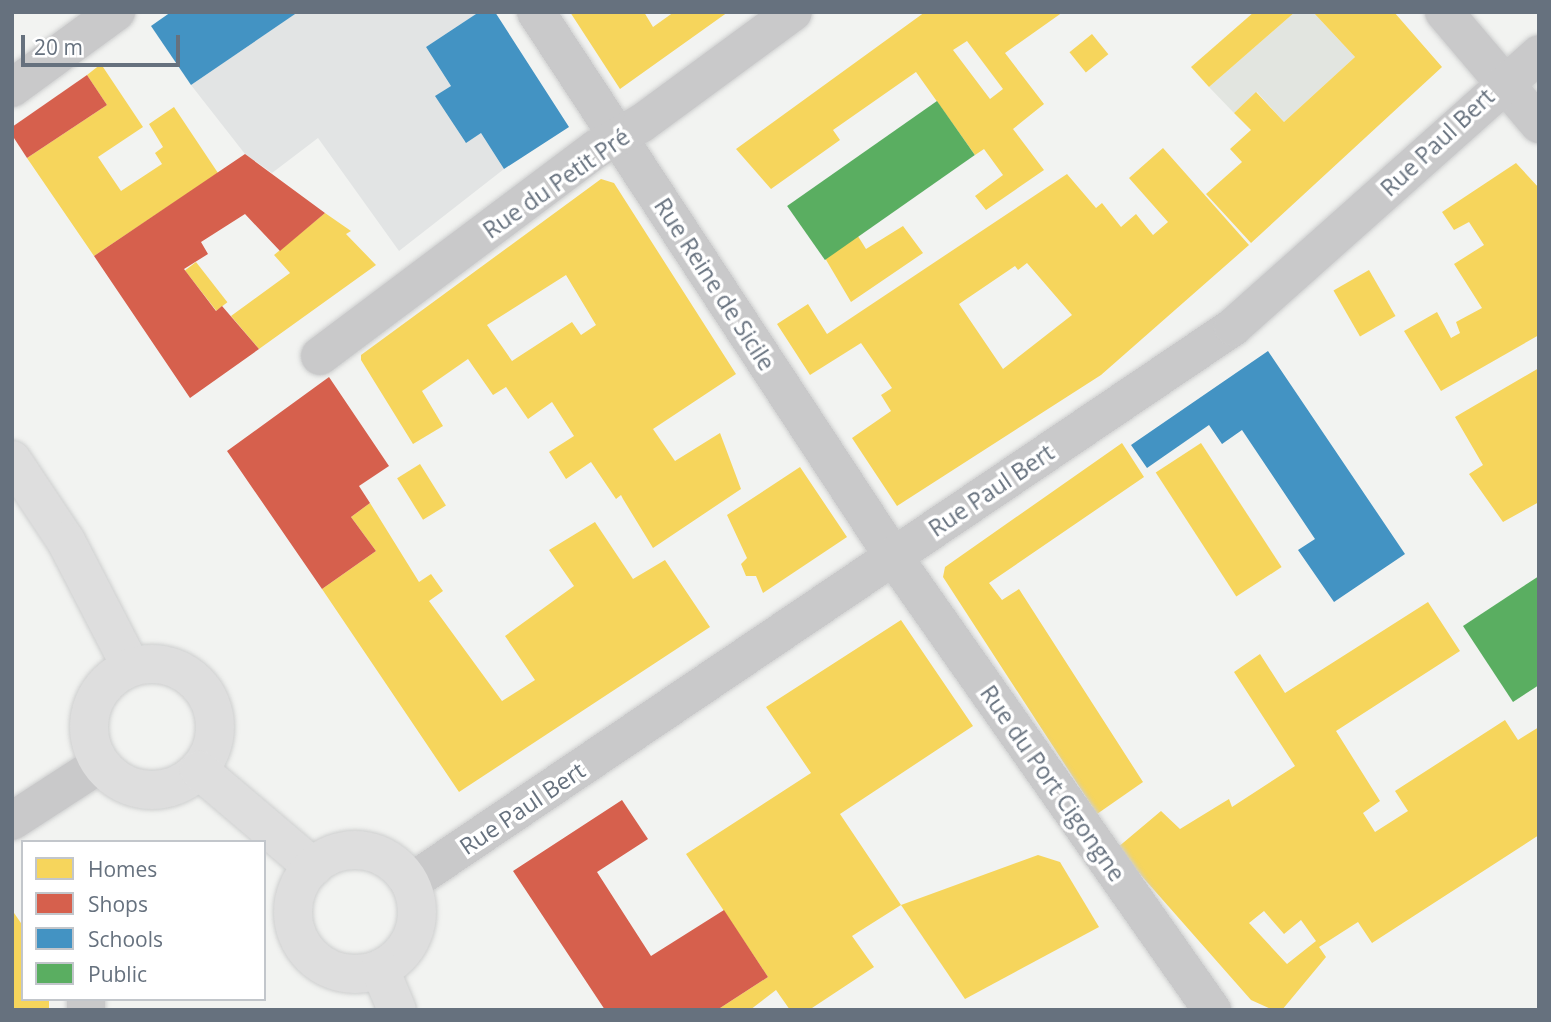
<!DOCTYPE html>
<html>
<head>
<meta charset="utf-8">
<style>
  body { margin:0 }
  #map { position:relative; width:1551px; height:1022px; overflow:hidden; background:#f2f3f1; font-family:"Open Sans",sans-serif }
  div>[style] { position:absolute }
  .built>* { inset:0; background:#e2e4e4 }
  .green>* { inset:0; background:#e2e5e0 }
  .homes>* { inset:0; background:#f6d55c; transform-origin:0 0 }
  .shops>* { inset:0; background:#d6604d }
  .schools>* { inset:0; background:#4393c3 }
  .public>* { inset:0; background:#5aae61; transform-origin:0 0 }
  .roads { filter:drop-shadow(0 0 2px #cecfcf) drop-shadow(0 0 2px #cecfcf) }
  .minor>* { height:38px; margin:-19px; padding:0 19px; transform-origin:19px; border-radius:19px; background:#c9c9ca }
  .secondary>* { height:38px; margin:-19px; padding:0 19px; transform-origin:19px; border-radius:19px; background:#dedede }
  .secondary>.ring { margin:-19px; padding:0; box-sizing:content-box; background:none; border:38px solid #dedede; border-radius:50% }
  span { translate:-50% -50%; white-space:nowrap; text-align:center; line-height:1.15; -webkit-text-stroke:7px #fff; paint-order:stroke }
  .street-label { font-size:23px; color:#66717e }
  .frame { position:absolute; inset:0; border:14px solid #66717e; pointer-events:none }
  .legend { position:absolute; left:21px; top:840px; width:245px; height:161px; box-sizing:border-box; background:#fff; border:2px solid #c2c6cb; margin:0; padding:9px 12px; list-style:none; font-size:21px; color:#66717e }
  .legend li { display:flex; align-items:center; gap:14px; height:35px }
  .legend b { width:35px; border:2px solid #c2c6cb }
  .scale { position:absolute; left:21px; top:35px; width:159px; height:32px; box-sizing:border-box; border:4px solid #66717e; border-top:0; padding-left:9px; font-size:21px; line-height:24px; white-space:nowrap; color:#66717e; -webkit-text-stroke:5px #fff; paint-order:stroke }
</style>
</head>
<body>
<div id="map">
  <div class="built">
    <div style="clip-path:polygon(298px 12px,479px 12px,426px 47px,451px 86px,436px 96px,465px 142px,481px 133px,504px 169px,399px 251px,318px 138px,272px 173px,245px 154px,191px 85px)"></div>
  </div>
  <div class="green">
    <div style="clip-path:polygon(1295px 12px,1313px 12px,1355px 57px,1284px 122px,1257px 92px,1234px 113px,1209px 87px)"></div>
  </div>
  <div class="homes">
    <div style="clip-path:polygon(570px 12px,644px 12px,653px 27px,674px 12px,728px 12px,620px 89px)"></div>
    <div style="clip-path:polygon(evenodd,925px 12px,1063px 12px,1005px 53px,1044px 104px,1013px 129px,1044px 170px,986px 210px,975px 196px,1003px 175px,984px 149px,975px 155px,916px 72px,833px 130px,840px 140px,771px 189px,736px 149px,925px 12px,967px 41px,1003px 89px,990px 99px,953px 50px,967px 41px)"></div>
    <div style="clip-path:polygon(1254px 12px,1295px 12px,1209px 87px,1191px 67px)"></div>
    <div style="clip-path:polygon(1313px 12px,1394px 12px,1442px 67px,1251px 243px,1206px 194px,1242px 162px,1230px 149px,1251px 130px,1234px 113px,1256px 92px,1284px 122px,1355px 57px)"></div>
    <div style="left:1092px;top:34px;width:26px;height:29px;rotate:51deg"></div>
    <div style="clip-path:polygon(101px 64px,143px 127px,98px 157px,121px 191px,162px 164px,155px 153px,163px 147px,149px 124px,174px 107px,218px 173px,94px 256px,27px 158px,107px 105px,87px 75px)"></div>
    <div style="clip-path:polygon(evenodd,1163px 148px,1249px 245px,1101px 375px,897px 506px,852px 438px,891px 411px,881px 395px,892px 388px,861px 343px,810px 375px,777px 324px,808px 304px,827px 334px,1067px 174px,1096px 208px,1102px 203px,1121px 227px,1136px 214px,1153px 235px,1168px 222px,1129px 178px,1163px 148px,1027px 263px,1072px 315px,1003px 369px,959px 304px,1015px 266px,1018px 270px,1027px 263px)"></div>
    <div style="clip-path:polygon(1516px 163px,1539px 188px,1539px 335px,1441px 391px,1404px 331px,1437px 312px,1451px 338px,1460px 333px,1456px 322px,1482px 308px,1454px 264px,1484px 245px,1469px 222px,1454px 230px,1442px 212px)"></div>
    <div style="clip-path:polygon(evenodd,601px 179px,614px 183px,736px 374px,653px 429px,675px 461px,720px 433px,741px 489px,653px 548px,623px 499px,621px 495px,616px 499px,591px 462px,566px 479px,549px 452px,574px 436px,552px 402px,528px 419px,506px 387px,493px 395px,468px 359px,422px 391px,443px 426px,413px 444px,361px 360px,361px 355px,601px 179px,566px 275px,596px 325px,581px 335px,572px 322px,512px 361px,487px 325px,566px 275px)"></div>
    <div style="clip-path:polygon(325px 213px,351px 231px,346px 234px,376px 265px,259px 349px,231px 316px,290px 273px,274px 255px)"></div>
    <div style="clip-path:polygon(903px 226px,923px 253px,851px 302px,822px 253px,856px 233px,866px 249px)"></div>
    <div style="left:196px;top:262px;width:51px;height:14px;rotate:52deg"></div>
    <div style="left:1369px;top:270px;width:53px;height:41px;rotate:60deg"></div>
    <div style="clip-path:polygon(1539px 368px,1539px 502px,1503px 522px,1469px 474px,1483px 465px,1455px 417px)"></div>
    <div style="clip-path:polygon(1122px 443px,1144px 477px,989px 583px,1002px 600px,1019px 589px,1143px 782px,1097px 814px,943px 577px,945px 567px)"></div>
    <div style="left:1201px;top:443px;width:148px;height:54px;rotate:57deg"></div>
    <div style="left:420px;top:464px;width:49px;height:27px;rotate:58deg"></div>
    <div style="clip-path:polygon(800px 467px,847px 537px,763px 593px,756px 576px,746px 576px,741px 564px,747px 558px,727px 515px)"></div>
    <div style="clip-path:polygon(370px 503px,419px 582px,431px 574px,443px 591px,429px 601px,502px 701px,535px 680px,505px 636px,574px 586px,549px 550px,595px 522px,633px 579px,665px 560px,710px 627px,459px 792px,322px 589px,376px 551px,351px 517px)"></div>
    <div style="clip-path:polygon(evenodd,1428px 602px,1460px 651px,1336px 731px,1380px 801px,1363px 813px,1375px 832px,1408px 811px,1395px 791px,1505px 720px,1518px 740px,1539px 727px,1539px 835px,1372px 943px,1358px 922px,1319px 947px,1326px 957px,1282px 1010px,1273px 1010px,1251px 1000px,1117px 848px,1161px 811px,1180px 829px,1229px 799px,1232px 807px,1295px 766px,1234px 672px,1260px 654px,1285px 693px,1428px 602px,1264px 911px,1284px 934px,1301px 920px,1316px 941px,1287px 964px,1249px 923px,1264px 911px)"></div>
    <div style="clip-path:polygon(901px 620px,973px 726px,840px 814px,901px 905px,852px 936px,874px 967px,809px 1010px,790px 1010px,776px 990px,750px 1010px,717px 1010px,768px 977px,686px 854px,811px 773px,766px 707px)"></div>
    <div style="clip-path:polygon(1038px 855px,1060px 862px,1099px 927px,965px 999px,901px 905px)"></div>
    <div style="clip-path:polygon(12px 910px,23px 926px,23px 999px,49px 999px,49px 1010px,12px 1010px)"></div>
  </div>
  <div class="shops">
    <div style="clip-path:polygon(87px 75px,107px 105px,27px 158px,12px 135px,12px 127px)"></div>
    <div style="clip-path:polygon(245px 154px,325px 213px,280px 251px,245px 214px,201px 242px,208px 254px,184px 269px,216px 311px,222px 306px,259px 349px,190px 398px,94px 256px)"></div>
    <div style="clip-path:polygon(329px 377px,389px 466px,359px 486px,370px 503px,351px 517px,376px 551px,322px 589px,227px 451px)"></div>
    <div style="clip-path:polygon(622px 800px,648px 839px,597px 872px,651px 956px,724px 910px,768px 977px,717px 1010px,605px 1010px,513px 871px)"></div>
  </div>
  <div class="schools">
    <div style="clip-path:polygon(171px 12px,298px 12px,191px 85px,151px 26px)"></div>
    <div style="clip-path:polygon(479px 12px,495px 12px,569px 127px,504px 169px,481px 133px,466px 143px,435px 96px,451px 86px,426px 47px)"></div>
    <div style="clip-path:polygon(1268px 351px,1405px 554px,1334px 602px,1298px 550px,1315px 539px,1242px 430px,1222px 444px,1209px 425px,1147px 468px,1131px 445px)"></div>
  </div>
  <div class="public">
    <div style="left:937px;top:101px;width:66px;height:183px;rotate:55deg"></div>
    <div style="clip-path:polygon(1539px 576px,1539px 685px,1513px 702px,1463px 626px)"></div>
  </div>
  <div class="roads">
    <div class="minor">
      <div style="left:536px;top:12px;width:651px;rotate:56.73deg"></div>
      <div style="left:893px;top:556px;width:555px;rotate:54.91deg"></div>
      <div style="left:1444px;top:12px;width:147px;rotate:49.7deg"></div>
      <div style="left:12px;top:88px;width:129px;rotate:-36.2deg"></div>
      <div style="left:320px;top:356px;width:345px;rotate:-36.9deg"></div>
      <div style="left:596px;top:149px;width:53px;rotate:-29.5deg"></div>
      <div style="left:642px;top:123px;width:187px;rotate:-36.3deg"></div>
      <div style="left:12px;top:821px;width:105px;rotate:-32.9deg"></div>
      <div style="left:410px;top:883px;width:993px;rotate:-34.04deg"></div>
      <div style="left:1233px;top:327px;width:410px;rotate:-41.7deg"></div>
      <div style="left:86px;top:999px;width:11px;rotate:90deg"></div>
    </div>
    <div class="secondary">
      <div style="left:12px;top:460px;width:97px;rotate:56.3deg"></div>
      <div style="left:66px;top:541px;width:142px;rotate:62.7deg"></div>
      <div class="ring" style="left:89px;top:664px;width:88px;height:88px"></div>
      <div style="left:199px;top:770px;width:150px;rotate:40.4deg"></div>
      <div class="ring" style="left:293px;top:850px;width:86px;height:86px"></div>
      <div style="left:380px;top:969px;width:44px;rotate:67.5deg"></div>
    </div>
  </div>
  <div class="street-label">
    <span style="left:1437px;top:142px;rotate:-43deg">Rue Paul Bert</span>
    <span style="left:556px;top:183px;rotate:-35deg">Rue du Petit Pré</span>
    <span style="left:715px;top:284px;rotate:57deg">Rue Reine de Sicile</span>
    <span style="left:991px;top:490px;rotate:-34deg">Rue Paul Bert</span>
    <span style="left:1053px;top:783px;rotate:55deg">Rue du Port Cigongne</span>
    <span style="left:522px;top:808px;rotate:-34deg">Rue Paul Bert</span>
  </div>
  <div class="frame"></div>
  <ul class="legend">
  <li><b style="height:19px;background:#f6d55c"></b>Homes</li>
  <li><b style="height:19px;background:#d6604d"></b>Shops</li>
  <li><b style="height:19px;background:#4393c3"></b>Schools</li>
  <li><b style="height:19px;background:#5aae61"></b>Public</li>
  </ul>
  <div class="scale">20 m</div>
</div>
</body>
</html>
